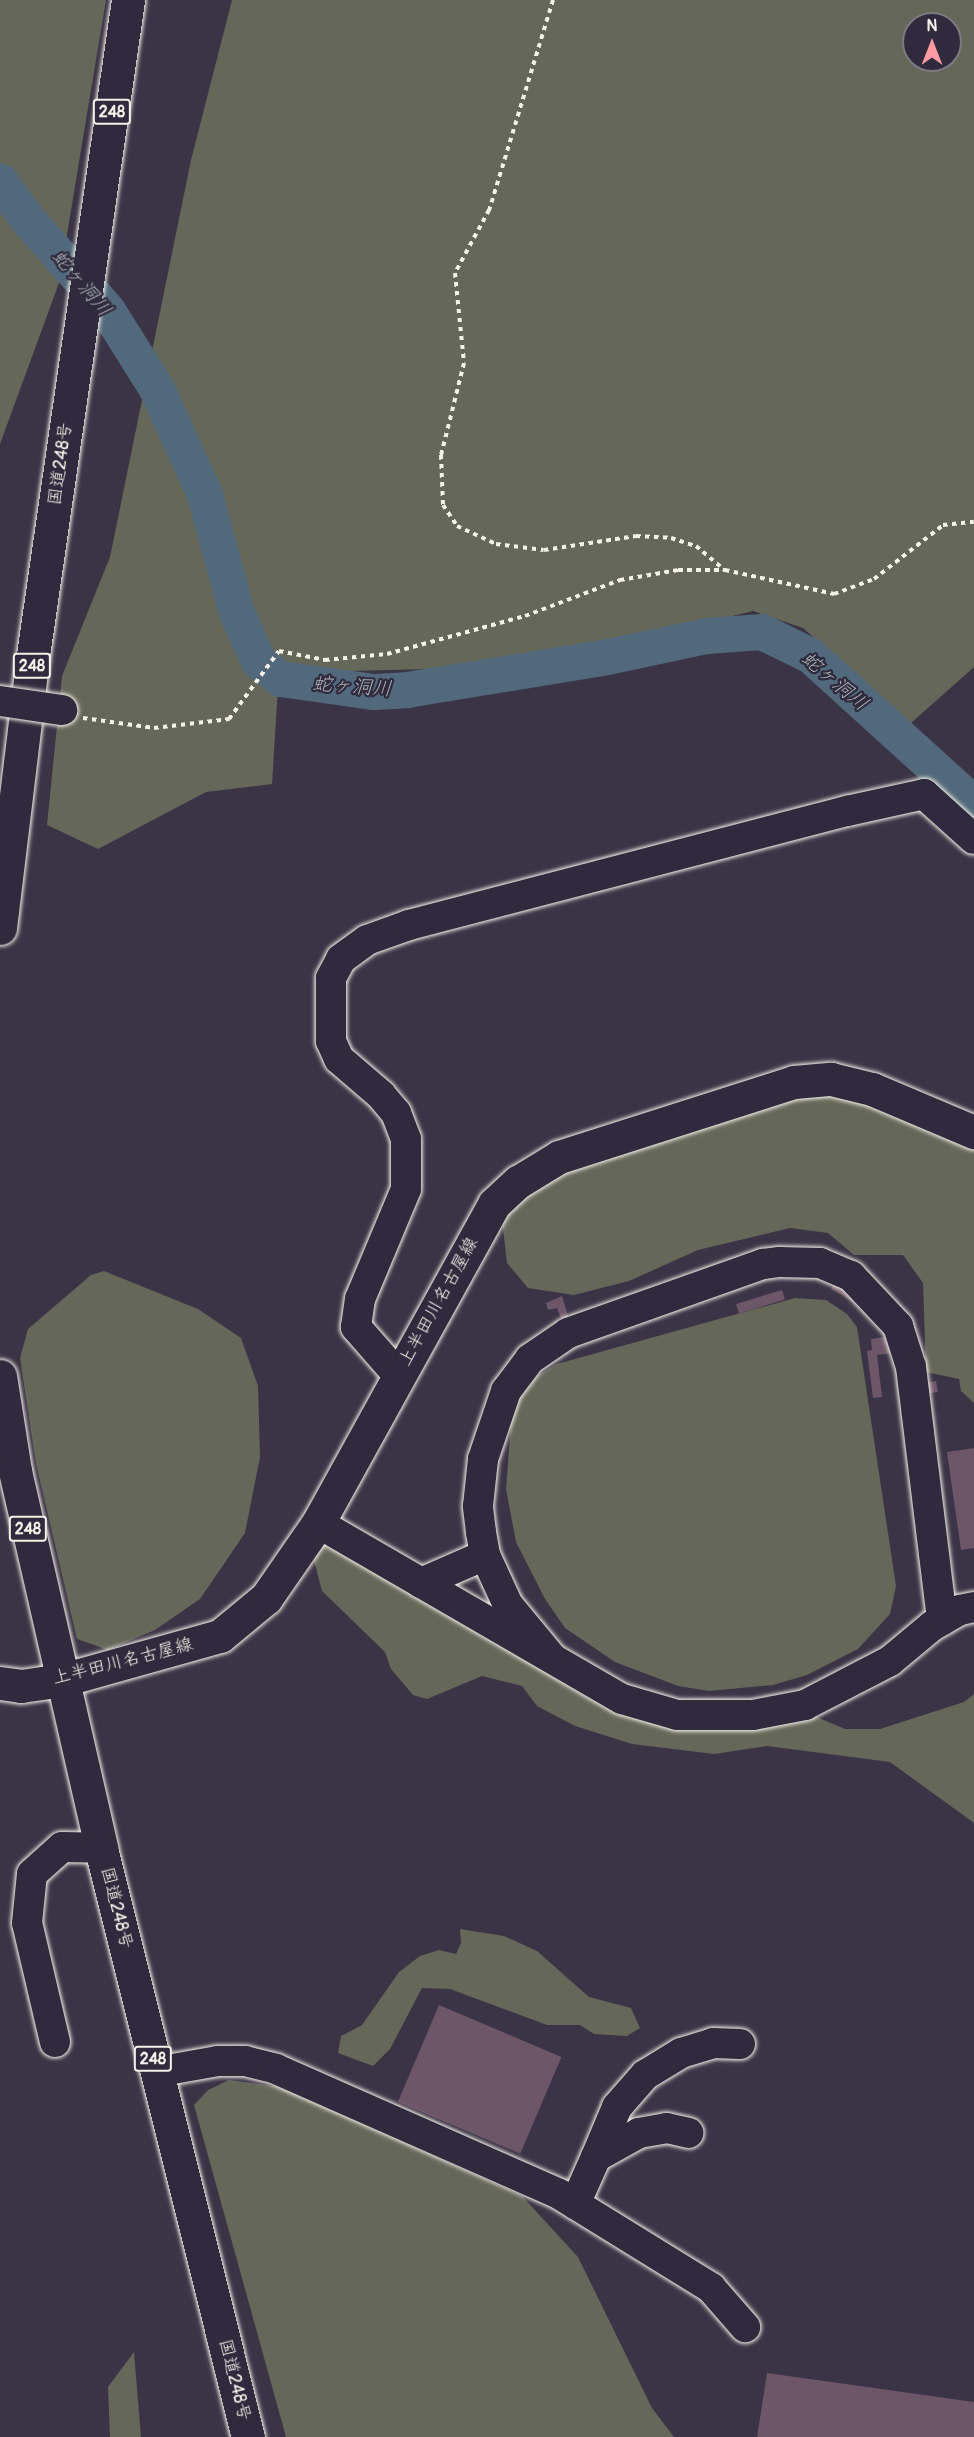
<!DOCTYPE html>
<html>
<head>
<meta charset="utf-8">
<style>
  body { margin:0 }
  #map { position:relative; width:974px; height:2437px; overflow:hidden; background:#3b3346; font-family:Pangolin,"Klee One",sans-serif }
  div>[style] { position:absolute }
  .green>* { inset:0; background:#656759 }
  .river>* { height:36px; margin:-18px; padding:0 18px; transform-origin:18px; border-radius:18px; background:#51697a }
  .building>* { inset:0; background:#6d5668; transform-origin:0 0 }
  .path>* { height:4px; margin-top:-2px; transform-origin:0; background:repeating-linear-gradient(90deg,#f4f1e8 0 4.5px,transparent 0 9px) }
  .roads { filter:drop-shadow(0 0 2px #f4f1e8) drop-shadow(0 0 2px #f4f1e8) }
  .minor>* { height:30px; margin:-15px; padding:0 15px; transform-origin:15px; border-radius:15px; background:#2f2a3d }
  .major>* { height:33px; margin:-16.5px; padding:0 16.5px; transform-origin:16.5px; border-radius:16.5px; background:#2f2a3d }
  .highway>* { height:33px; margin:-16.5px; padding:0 16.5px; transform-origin:16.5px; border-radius:16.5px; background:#2f2a3d }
  .bridges { filter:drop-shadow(0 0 2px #f4f1e8) drop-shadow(0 0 2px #f4f1e8) }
  .minor-bridge>* { height:30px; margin:-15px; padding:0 15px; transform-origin:15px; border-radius:15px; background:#2f2a3d }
  span { translate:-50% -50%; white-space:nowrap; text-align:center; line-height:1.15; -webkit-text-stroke:4.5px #2f2a3d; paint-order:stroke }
  .shield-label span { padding:2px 4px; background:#2f2a3d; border:2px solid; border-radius:4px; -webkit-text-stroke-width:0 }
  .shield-label { font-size:16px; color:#f4f1e8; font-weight:700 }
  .street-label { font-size:18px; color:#f4f1e8 }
  .water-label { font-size:20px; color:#abb4b6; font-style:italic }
  .north { position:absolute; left:902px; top:12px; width:60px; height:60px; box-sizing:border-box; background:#2f2a3d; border:2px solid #7e7a81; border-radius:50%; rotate:0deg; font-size:16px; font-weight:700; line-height:24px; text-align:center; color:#f4f1e8 }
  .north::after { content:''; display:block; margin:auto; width:21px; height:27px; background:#ff9aa2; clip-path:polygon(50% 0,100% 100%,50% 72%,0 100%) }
</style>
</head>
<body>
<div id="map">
  <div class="green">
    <div style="clip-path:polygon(0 0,106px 0,59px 283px,0 444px)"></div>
    <div style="clip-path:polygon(evenodd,232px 0,974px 0,974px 667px,911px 723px,803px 628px,753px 611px,641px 638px,470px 668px,350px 671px,278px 687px,272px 784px,206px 792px,98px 849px,47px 825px,62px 676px,110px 557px,191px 160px,232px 0,914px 24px,950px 24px,950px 60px,914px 60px,914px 24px)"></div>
    <div style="clip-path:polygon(820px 1093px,862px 1099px,974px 1150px,974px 1403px,961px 1391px,959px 1379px,926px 1372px,923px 1283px,903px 1255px,854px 1255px,828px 1233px,790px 1228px,698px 1250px,629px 1281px,574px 1295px,528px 1288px,507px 1263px,502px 1220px,514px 1205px,563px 1171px,799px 1096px)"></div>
    <div style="clip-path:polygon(104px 1271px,198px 1309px,241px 1338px,258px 1386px,260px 1457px,245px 1533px,200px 1599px,155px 1630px,108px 1650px,77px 1639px,36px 1463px,20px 1358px,28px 1329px,91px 1275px)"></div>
    <div style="clip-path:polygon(795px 1298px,826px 1300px,847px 1314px,857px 1327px,896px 1586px,890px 1614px,858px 1649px,807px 1675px,773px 1685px,709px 1691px,678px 1686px,615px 1662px,565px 1628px,545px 1599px,516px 1542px,506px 1489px,512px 1411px,527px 1382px,557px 1364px)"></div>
    <div style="clip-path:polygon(327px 1544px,616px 1710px,812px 1715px,845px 1729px,880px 1729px,964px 1702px,974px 1694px,974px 1823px,890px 1762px,767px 1746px,714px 1754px,632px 1744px,575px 1726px,537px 1706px,522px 1686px,482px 1676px,427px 1699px,413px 1695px,391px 1669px,385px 1652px,322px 1591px,310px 1545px)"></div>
    <div style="clip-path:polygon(460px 1929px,504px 1936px,537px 1951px,589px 1997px,631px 2008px,640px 2028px,627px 2036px,594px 2034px,580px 2025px,547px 2025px,450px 1989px,422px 1988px,390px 2049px,373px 2066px,338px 2053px,341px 2036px,362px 2025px,399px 1972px,420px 1956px,439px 1950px,456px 1954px,461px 1943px)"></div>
    <div style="clip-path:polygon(229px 2080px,280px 2087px,522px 2196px,578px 2257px,652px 2408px,674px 2437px,286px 2437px,194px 2105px,208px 2090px)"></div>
    <div style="clip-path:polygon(134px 2352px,141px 2437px,110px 2437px,108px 2387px)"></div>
  </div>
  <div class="river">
    <div style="left:0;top:181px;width:49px;rotate:54.1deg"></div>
    <div style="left:29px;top:221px;width:120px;rotate:48.7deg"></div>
    <div style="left:108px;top:311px;width:92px;rotate:57.9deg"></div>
    <div style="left:157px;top:389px;width:116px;rotate:65.6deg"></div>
    <div style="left:205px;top:495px;width:122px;rotate:74.8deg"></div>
    <div style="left:237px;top:613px;width:54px;rotate:65.8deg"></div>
    <div style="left:259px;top:662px;width:28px;rotate:38deg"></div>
    <div style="left:281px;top:679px;width:94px;rotate:8deg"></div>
    <div style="left:374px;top:692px;width:33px;rotate:-3deg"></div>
    <div style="left:407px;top:690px;width:204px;rotate:-9.3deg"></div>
    <div style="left:608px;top:657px;width:101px;rotate:-12deg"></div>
    <div style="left:707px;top:636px;width:55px;rotate:-4.2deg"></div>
    <div style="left:762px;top:632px;width:55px;rotate:26.1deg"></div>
    <div style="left:811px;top:656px;width:220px;rotate:42.2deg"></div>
  </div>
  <div class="building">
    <div style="clip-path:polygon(834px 1284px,862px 1301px,859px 1305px,831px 1289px)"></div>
    <div style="left:782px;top:1290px;width:10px;height:48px;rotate:73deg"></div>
    <div style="clip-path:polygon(562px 1296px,569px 1319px,562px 1321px,557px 1308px,548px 1310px,546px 1303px)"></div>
    <div style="clip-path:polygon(892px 1336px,894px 1353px,877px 1355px,882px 1397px,873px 1398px,867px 1351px,872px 1350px,871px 1339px)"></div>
    <div style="left:936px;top:1381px;width:11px;height:8px;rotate:80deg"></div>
    <div style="clip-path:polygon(974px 1448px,974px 1548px,961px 1550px,947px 1452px)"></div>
    <div style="left:439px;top:2005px;width:133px;height:105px;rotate:23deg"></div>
    <div style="clip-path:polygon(767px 2373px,974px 2402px,974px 2437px,757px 2437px)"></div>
  </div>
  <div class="path">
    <div style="left:553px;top:0;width:220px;rotate:106.9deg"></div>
    <div style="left:489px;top:210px;width:72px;rotate:118.4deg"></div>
    <div style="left:455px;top:273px;width:90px;rotate:84.3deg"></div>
    <div style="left:464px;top:363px;width:95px;rotate:104deg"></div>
    <div style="left:441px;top:455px;width:50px;rotate:87.7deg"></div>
    <div style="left:443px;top:505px;width:25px;rotate:56deg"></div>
    <div style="left:457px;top:526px;width:43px;rotate:24.8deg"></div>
    <div style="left:496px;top:544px;width:48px;rotate:7.1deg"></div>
    <div style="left:544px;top:550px;width:93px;rotate:-8.7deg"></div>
    <div style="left:636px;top:536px;width:35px;rotate:3deg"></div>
    <div style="left:671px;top:538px;width:26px;rotate:18deg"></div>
    <div style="left:696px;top:546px;width:38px;rotate:40deg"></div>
    <div style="left:83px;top:718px;width:72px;rotate:8deg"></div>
    <div style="left:154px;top:728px;width:76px;rotate:-6.8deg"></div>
    <div style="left:229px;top:719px;width:84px;rotate:-53.7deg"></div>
    <div style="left:279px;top:651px;width:47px;rotate:11.1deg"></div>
    <div style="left:325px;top:660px;width:62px;rotate:-5.5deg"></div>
    <div style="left:387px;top:654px;width:143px;rotate:-15.4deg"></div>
    <div style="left:525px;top:616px;width:102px;rotate:-20.8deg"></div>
    <div style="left:620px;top:580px;width:59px;rotate:-9.8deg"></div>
    <div style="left:678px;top:570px;width:47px"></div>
    <div style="left:725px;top:570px;width:112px;rotate:12.4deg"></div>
    <div style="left:834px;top:594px;width:43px;rotate:-20.6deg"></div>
    <div style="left:874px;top:579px;width:88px;rotate:-38deg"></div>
    <div style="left:943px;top:525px;width:31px;rotate:-6deg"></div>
  </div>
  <div class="roads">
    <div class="minor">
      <div style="left:398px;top:1375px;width:64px;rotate:-131.2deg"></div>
      <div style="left:356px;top:1327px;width:28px;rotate:-82deg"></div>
      <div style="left:360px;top:1299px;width:119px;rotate:-67.3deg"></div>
      <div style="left:406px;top:1189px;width:50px;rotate:-90deg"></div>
      <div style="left:406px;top:1139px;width:28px;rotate:-111deg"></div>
      <div style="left:396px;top:1113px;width:23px;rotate:-130deg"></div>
      <div style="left:381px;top:1095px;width:55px;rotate:-139.4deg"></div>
      <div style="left:339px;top:1059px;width:20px;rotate:-114deg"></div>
      <div style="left:331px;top:1041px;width:63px;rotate:-90deg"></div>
      <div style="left:331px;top:978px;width:21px;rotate:-62deg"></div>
      <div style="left:341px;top:959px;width:32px;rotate:-36deg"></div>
      <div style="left:367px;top:940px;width:45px;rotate:-19.7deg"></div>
      <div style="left:409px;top:925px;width:453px;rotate:-14.6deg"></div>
      <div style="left:847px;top:811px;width:79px;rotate:-12.4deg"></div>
      <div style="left:924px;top:794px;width:67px;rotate:42deg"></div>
      <div style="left:318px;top:1523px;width:351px;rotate:30.1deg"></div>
      <div style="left:622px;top:1699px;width:57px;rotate:16.2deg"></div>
      <div style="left:677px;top:1715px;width:76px"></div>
      <div style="left:753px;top:1715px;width:53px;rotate:-10.9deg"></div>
      <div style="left:805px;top:1705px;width:96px;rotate:-27.4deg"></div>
      <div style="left:890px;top:1661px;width:55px;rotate:-39.8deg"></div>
      <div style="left:932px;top:1626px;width:32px;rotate:-30deg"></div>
      <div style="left:960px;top:1610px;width:14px;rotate:-12deg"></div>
      <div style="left:421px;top:1583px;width:70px;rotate:-23.6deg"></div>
      <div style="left:552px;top:1658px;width:69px;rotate:-129.7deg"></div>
      <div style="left:508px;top:1605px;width:55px;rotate:-114.7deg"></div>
      <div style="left:485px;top:1555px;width:23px;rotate:-100deg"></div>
      <div style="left:481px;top:1532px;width:26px;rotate:-97deg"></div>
      <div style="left:478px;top:1506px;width:47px;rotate:-83.9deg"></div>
      <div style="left:483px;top:1459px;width:72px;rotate:-71.3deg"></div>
      <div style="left:506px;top:1391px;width:40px;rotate:-53deg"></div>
      <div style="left:530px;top:1359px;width:46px;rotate:-34.4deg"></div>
      <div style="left:568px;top:1333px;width:207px;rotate:-19.5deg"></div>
      <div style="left:763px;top:1264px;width:17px;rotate:-7deg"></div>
      <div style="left:780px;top:1262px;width:40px;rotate:1.4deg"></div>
      <div style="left:820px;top:1263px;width:34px;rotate:23deg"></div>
      <div style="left:851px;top:1276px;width:69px;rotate:46.8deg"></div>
      <div style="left:898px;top:1326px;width:43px;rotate:72.4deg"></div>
      <div style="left:911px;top:1367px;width:255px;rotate:83deg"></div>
      <div style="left:55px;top:2042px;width:122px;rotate:-103.2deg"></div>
      <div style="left:27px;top:1923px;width:49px;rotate:-84.2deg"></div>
      <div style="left:32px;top:1874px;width:40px;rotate:-42deg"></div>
      <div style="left:62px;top:1847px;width:39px;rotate:1deg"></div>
      <div style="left:156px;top:2072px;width:63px;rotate:-10.1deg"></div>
      <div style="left:218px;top:2061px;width:27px"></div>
      <div style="left:245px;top:2061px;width:32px;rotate:14deg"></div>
      <div style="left:276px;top:2069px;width:309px;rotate:23.8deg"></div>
      <div style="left:559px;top:2194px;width:179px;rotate:31.7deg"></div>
      <div style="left:711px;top:2288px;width:52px;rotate:48.9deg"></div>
      <div style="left:596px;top:2157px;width:54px;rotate:-67.2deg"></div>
      <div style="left:617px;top:2107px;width:43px;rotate:-48.8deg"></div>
      <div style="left:645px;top:2075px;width:42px;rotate:-31.4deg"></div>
      <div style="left:681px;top:2053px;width:34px;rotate:-17deg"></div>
      <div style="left:713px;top:2043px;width:27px;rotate:2deg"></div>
      <div style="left:575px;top:2204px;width:51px;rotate:-65.9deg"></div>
      <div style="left:596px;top:2157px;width:49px;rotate:-29.2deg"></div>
      <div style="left:639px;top:2133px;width:28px;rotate:-10deg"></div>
      <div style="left:667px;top:2128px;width:22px;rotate:13deg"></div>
    </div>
    <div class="major">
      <div style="left:0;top:1683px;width:21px;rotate:8deg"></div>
      <div style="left:21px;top:1686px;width:41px;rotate:-8.3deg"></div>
      <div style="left:62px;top:1680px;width:164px;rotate:-15.6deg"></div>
      <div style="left:220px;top:1636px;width:60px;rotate:-39.6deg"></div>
      <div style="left:266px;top:1598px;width:91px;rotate:-55.3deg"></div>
      <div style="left:318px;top:1523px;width:364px;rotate:-61.1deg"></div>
      <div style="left:494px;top:1204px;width:33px;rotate:-43deg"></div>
      <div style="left:518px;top:1182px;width:48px;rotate:-31.4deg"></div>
      <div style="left:559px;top:1157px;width:247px;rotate:-17.7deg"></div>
      <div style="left:794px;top:1082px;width:37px;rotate:-5deg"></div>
      <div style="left:831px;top:1079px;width:42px;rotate:13.7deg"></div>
      <div style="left:872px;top:1089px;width:111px;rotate:22.9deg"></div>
    </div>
    <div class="highway">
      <div style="left:0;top:928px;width:268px;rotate:-83.1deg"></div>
      <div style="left:32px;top:662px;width:669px;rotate:-81.75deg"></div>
      <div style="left:0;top:1376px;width:96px;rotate:81deg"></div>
      <div style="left:15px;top:1471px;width:387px;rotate:77.1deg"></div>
      <div style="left:101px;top:1848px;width:607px;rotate:75.99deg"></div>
    </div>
  </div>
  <div class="bridges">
    <div class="minor-bridge">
      <div style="left:0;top:701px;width:63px;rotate:8.3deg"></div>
    </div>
  </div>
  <div class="shield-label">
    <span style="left:112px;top:112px">248</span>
    <span style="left:32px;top:666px">248</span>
    <span style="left:28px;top:1529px">248</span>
    <span style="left:153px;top:2059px">248</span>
  </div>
  <div class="street-label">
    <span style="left:61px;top:464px;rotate:-82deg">国道248号</span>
    <span style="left:439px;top:1302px;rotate:-61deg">上半田川名古屋線</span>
    <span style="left:123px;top:1662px;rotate:-14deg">上半田川名古屋線</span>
    <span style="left:116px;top:1908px;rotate:76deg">国道248号</span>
    <span style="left:234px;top:2380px;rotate:76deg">国道248号</span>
  </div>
  <div class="water-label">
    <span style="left:82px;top:283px;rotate:50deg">蛇ヶ洞川</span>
    <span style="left:835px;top:681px;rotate:40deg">蛇ヶ洞川</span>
    <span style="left:352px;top:686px;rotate:4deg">蛇ヶ洞川</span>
  </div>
  <div class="north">N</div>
</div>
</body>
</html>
